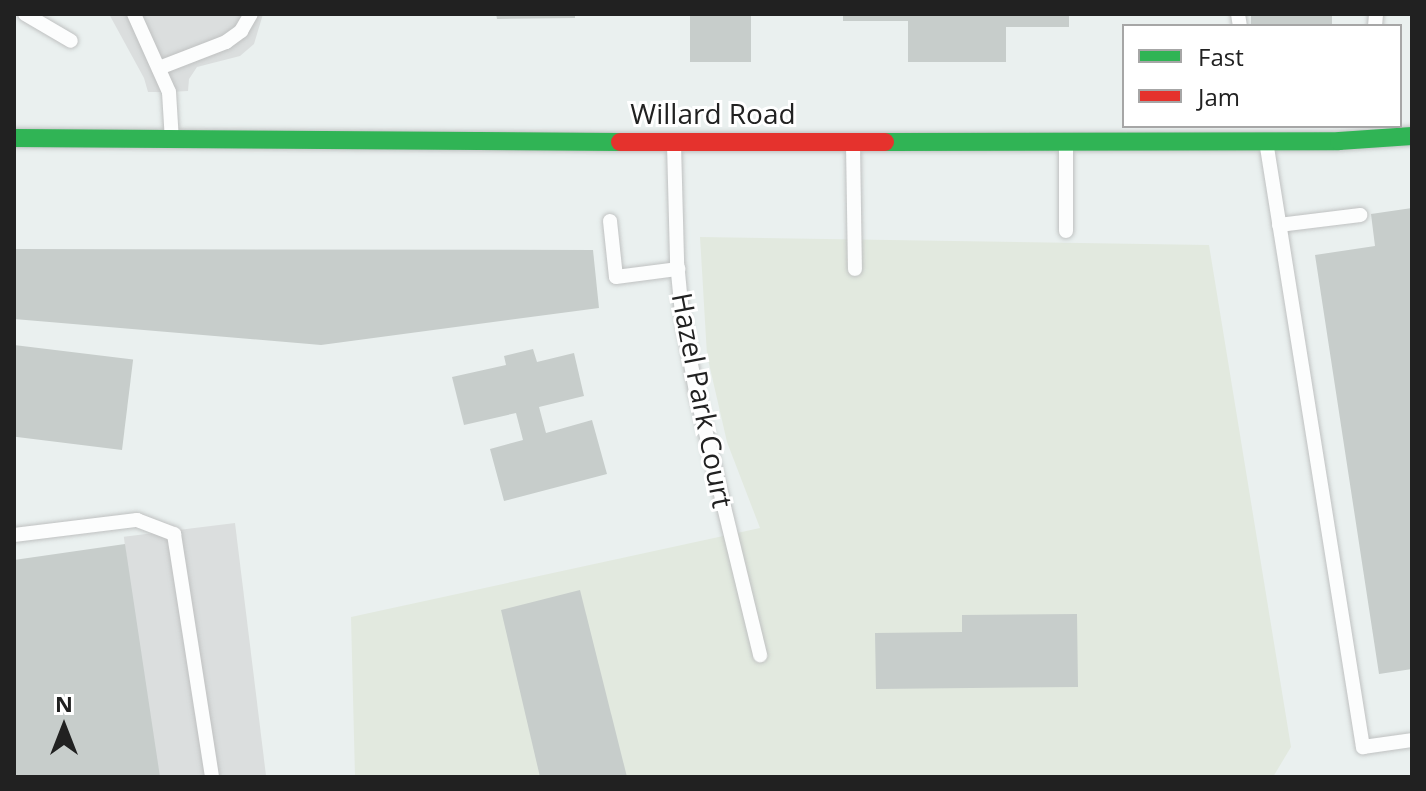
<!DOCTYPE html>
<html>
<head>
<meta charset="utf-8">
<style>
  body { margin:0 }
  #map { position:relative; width:1426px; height:791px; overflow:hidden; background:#eaf0ef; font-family:"Open Sans",sans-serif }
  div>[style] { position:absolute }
  .industrial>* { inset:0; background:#e2e9df }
  .parking>* { inset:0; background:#dbdede; transform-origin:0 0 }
  .building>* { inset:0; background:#c7cdcb; transform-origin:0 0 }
  .roads { filter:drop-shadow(0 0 2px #bfc1c1) drop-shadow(0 0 2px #bfc1c1) }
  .lane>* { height:14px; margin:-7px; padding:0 7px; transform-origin:7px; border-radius:7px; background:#fcfdfd }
  .fast>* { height:18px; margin:-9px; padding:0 9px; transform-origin:9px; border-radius:9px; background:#30b455 }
  .jam>* { height:18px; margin:-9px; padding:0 9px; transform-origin:9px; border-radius:9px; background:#e5322d }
  span { translate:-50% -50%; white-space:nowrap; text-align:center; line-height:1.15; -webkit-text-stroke:6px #fff; paint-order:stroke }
  .street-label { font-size:28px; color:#212121 }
  .frame { position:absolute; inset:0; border:16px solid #212121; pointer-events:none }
  .legend { position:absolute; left:1122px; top:24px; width:280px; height:104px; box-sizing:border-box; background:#fff; border:2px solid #a6a6a6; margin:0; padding:10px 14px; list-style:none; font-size:24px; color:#212121 }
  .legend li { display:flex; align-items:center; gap:16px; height:40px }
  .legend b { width:40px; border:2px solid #a6a6a6 }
  .north { position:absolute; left:24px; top:687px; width:80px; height:80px; -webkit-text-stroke:6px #fff; paint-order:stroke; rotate:0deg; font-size:22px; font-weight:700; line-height:32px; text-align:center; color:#212121 }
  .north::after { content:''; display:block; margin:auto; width:28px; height:36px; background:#212121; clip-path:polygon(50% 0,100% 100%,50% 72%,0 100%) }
</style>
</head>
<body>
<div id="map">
  <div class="industrial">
    <div style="clip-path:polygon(700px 237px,1209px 245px,1291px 747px,1273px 777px,355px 777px,351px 617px,760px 528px,727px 442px,707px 355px)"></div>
  </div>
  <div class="parking">
    <div style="clip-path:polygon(109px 14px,263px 14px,254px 44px,240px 56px,197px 67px,189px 79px,188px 91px,169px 92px,148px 92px,144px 78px)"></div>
    <div style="left:235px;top:523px;width:256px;height:112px;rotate:83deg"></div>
  </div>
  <div class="building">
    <div style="clip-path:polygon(496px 14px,575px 14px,575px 18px,497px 19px)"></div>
    <div style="left:690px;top:14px;width:61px;height:48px"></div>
    <div style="clip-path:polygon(843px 14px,1069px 14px,1069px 27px,1006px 27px,1006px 62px,908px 62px,908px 21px,843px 21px)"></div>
    <div style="left:1251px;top:14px;width:81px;height:12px"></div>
    <div style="clip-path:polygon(1412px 208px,1412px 669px,1379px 674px,1315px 255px,1375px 246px,1371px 214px)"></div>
    <div style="clip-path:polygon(14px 249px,593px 250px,599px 308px,321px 345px,14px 319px)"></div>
    <div style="left:14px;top:345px;width:120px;height:91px;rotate:7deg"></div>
    <div style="clip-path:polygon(533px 349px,537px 362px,574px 353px,584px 396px,539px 407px,546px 433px,592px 420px,607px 474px,504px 501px,490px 449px,523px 440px,516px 413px,464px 425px,452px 377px,506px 365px,504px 356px)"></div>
    <div style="clip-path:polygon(125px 544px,160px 777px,14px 777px,14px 560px)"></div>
    <div style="clip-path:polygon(580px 590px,627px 777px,540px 777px,501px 610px)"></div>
    <div style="clip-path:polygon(1077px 614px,1078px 687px,876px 689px,875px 633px,962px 632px,962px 615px)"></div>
  </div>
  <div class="roads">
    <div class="lane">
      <div style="left:25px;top:14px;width:53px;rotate:30.4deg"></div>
      <div style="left:134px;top:14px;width:85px;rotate:65.8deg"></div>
      <div style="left:169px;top:92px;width:49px;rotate:86.5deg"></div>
      <div style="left:1238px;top:14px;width:12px;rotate:81deg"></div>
      <div style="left:1375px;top:26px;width:12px;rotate:-85deg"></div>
      <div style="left:159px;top:68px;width:72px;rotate:-21.2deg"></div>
      <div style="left:226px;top:42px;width:19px;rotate:-36deg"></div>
      <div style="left:241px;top:31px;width:20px;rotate:-60deg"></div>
      <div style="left:1266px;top:141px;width:614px;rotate:80.91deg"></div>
      <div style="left:1363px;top:747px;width:49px;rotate:-8.1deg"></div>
      <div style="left:1066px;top:142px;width:89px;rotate:90deg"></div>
      <div style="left:674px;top:144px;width:118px;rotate:88.5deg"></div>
      <div style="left:677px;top:262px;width:52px;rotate:84.5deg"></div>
      <div style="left:682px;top:314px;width:79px;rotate:79.8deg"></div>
      <div style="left:696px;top:392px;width:271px;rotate:76.3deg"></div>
      <div style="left:853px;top:145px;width:124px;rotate:89.1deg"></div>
      <div style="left:610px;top:221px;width:56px;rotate:83.9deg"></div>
      <div style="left:616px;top:277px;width:63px;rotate:-7.4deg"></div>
      <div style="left:1279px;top:225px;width:82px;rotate:-7deg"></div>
      <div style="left:14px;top:535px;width:124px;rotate:-7deg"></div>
      <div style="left:137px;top:520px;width:40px;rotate:21deg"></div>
      <div style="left:174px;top:534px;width:246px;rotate:81.1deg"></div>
    </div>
    <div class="fast">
      <div style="left:14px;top:138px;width:606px;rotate:0.38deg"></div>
      <div style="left:885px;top:142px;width:454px;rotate:-0.1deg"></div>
      <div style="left:1339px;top:141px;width:73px;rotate:-3.9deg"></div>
    </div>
    <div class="jam">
      <div style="left:620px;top:142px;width:265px"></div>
    </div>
  </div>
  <div class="street-label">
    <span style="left:713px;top:113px">Willard Road</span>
    <span style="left:703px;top:400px;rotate:79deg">Hazel Park Court</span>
  </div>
  <div class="frame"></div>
  <ul class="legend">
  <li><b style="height:10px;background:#30b455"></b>Fast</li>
  <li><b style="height:10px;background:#e5322d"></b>Jam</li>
  </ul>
  <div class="north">N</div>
</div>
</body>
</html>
